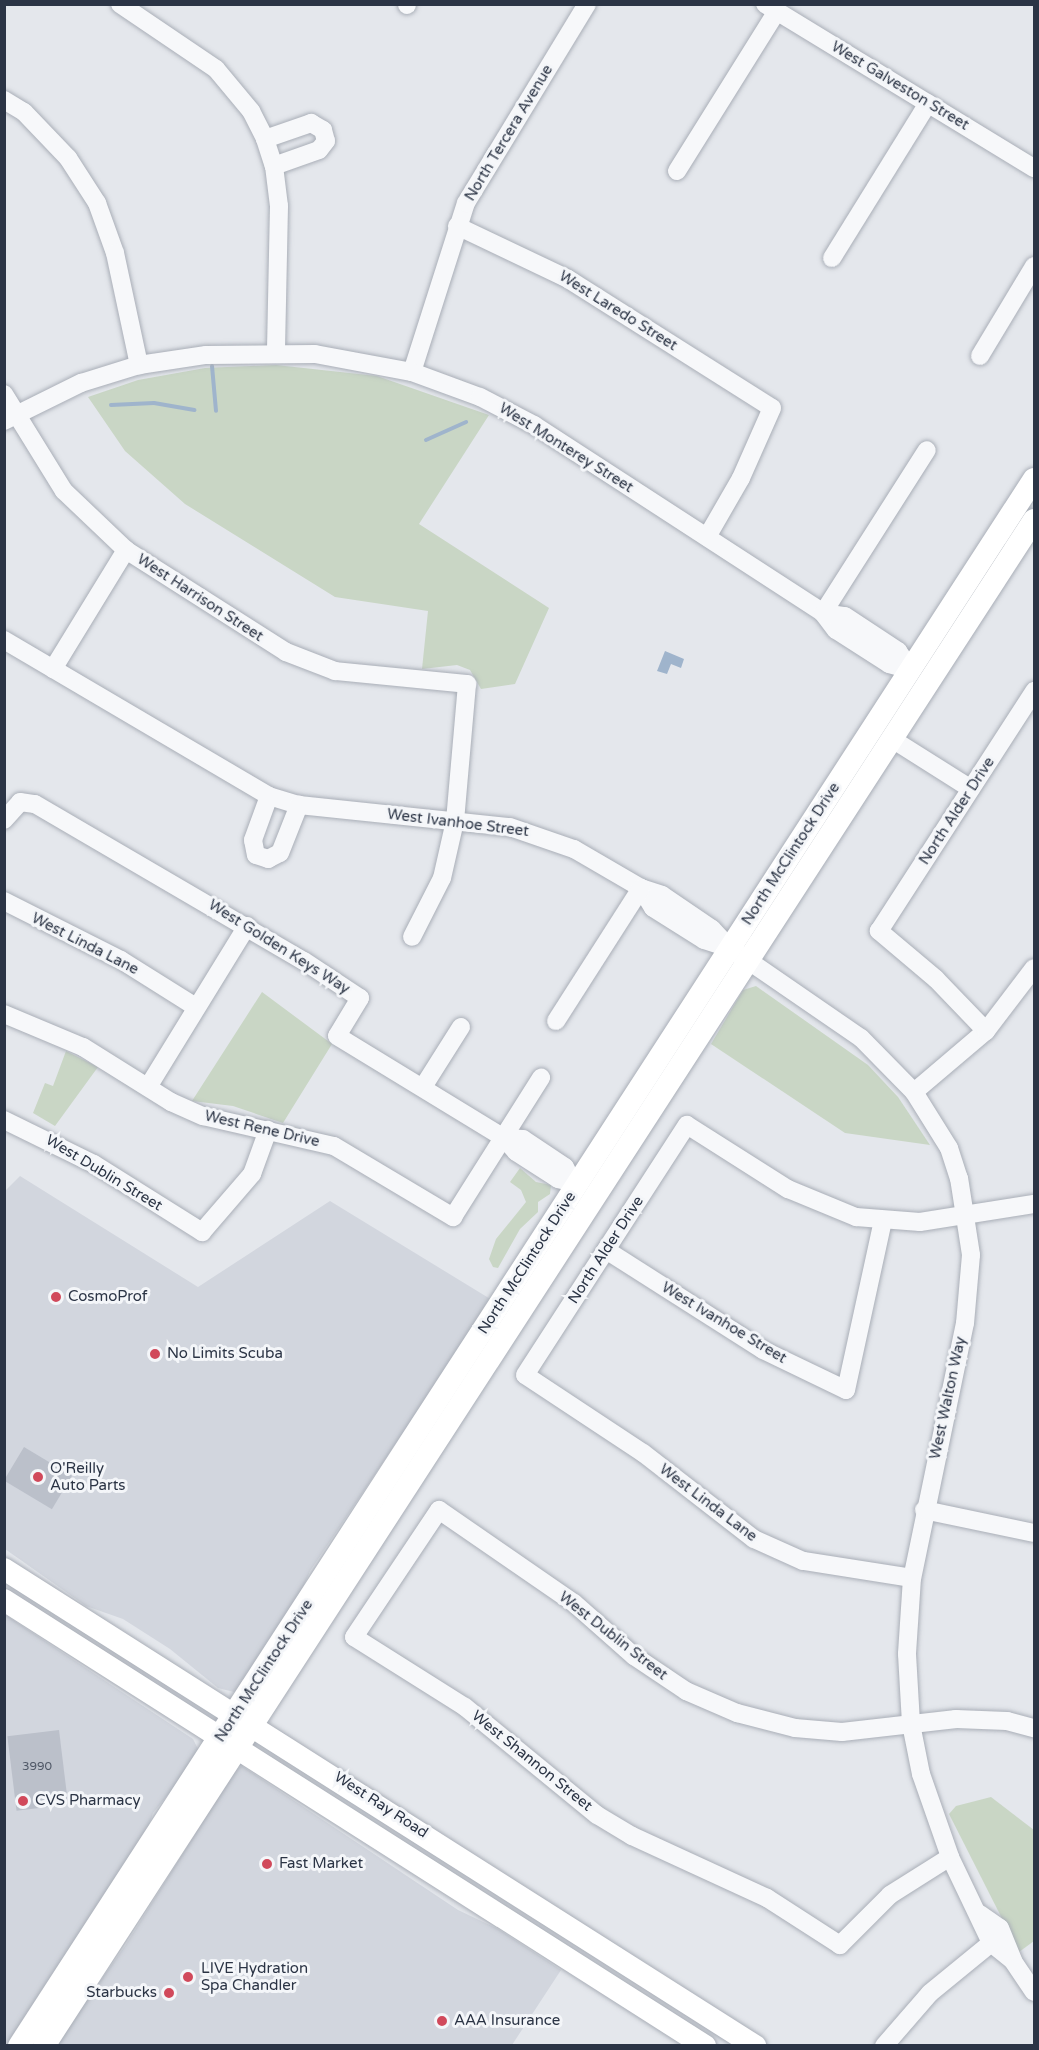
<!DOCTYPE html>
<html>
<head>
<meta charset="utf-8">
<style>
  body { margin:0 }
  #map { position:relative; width:1039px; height:2050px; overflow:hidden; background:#e4e7ec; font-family:"Varela Round",sans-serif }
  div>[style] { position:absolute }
  .built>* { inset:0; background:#d2d6de }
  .green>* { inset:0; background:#c9d6c5 }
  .water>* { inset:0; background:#9fb4cc }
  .stream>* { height:4px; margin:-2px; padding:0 2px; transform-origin:2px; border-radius:2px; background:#9fb4cc }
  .building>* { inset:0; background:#bbc0ca; transform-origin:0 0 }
  .roads { filter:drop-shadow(0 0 2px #a9aeb7) drop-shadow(0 0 2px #a9aeb7) }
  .minor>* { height:18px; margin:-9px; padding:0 9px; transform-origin:9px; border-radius:9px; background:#f7f8fa }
  .major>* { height:22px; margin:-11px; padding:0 11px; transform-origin:11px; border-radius:11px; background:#fff }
  .dots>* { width:16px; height:16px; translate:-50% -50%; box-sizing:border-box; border:3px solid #f4f6f9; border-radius:50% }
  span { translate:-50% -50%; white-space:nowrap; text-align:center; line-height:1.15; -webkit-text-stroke:6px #f4f6f9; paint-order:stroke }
  .number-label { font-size:12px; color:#4f5766 }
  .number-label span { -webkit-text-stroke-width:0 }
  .street-label { font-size:15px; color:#2b3445 }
  .poi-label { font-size:15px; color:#2b3445 }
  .left { translate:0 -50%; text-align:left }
  .right { translate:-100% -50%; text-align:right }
  .frame { position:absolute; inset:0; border:6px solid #2b3445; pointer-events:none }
</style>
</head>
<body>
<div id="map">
  <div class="built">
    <div style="clip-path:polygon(20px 1176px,198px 1287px,330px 1201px,492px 1300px,310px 1571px,295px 1607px,242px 1688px,234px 1692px,218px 1688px,170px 1649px,123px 1619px,86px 1606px,5px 1549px,4px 1192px)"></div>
    <div style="clip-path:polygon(4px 1614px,193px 1739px,198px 1749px,196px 1760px,153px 1813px,146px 1835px,9px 2046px,4px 2045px)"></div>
    <div style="clip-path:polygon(242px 1766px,458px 1910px,498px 1929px,561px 1970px,512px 2045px,54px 2046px,125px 1946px,235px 1770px)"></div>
  </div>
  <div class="green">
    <div style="clip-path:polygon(276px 365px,377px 376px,489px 415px,419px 524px,549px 608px,515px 684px,481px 689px,470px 670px,457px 665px,422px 669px,428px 611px,335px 597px,185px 504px,125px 451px,88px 397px,138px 380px,205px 368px)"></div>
    <div style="clip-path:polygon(756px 986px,868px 1065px,898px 1097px,930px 1145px,845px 1133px,711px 1044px,743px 990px)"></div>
    <div style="clip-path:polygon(262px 992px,332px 1044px,283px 1123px,233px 1106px,192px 1101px)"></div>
    <div style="clip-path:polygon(66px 1051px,98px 1067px,55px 1126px,33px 1113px,45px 1083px,53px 1086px)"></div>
    <div style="clip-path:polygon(520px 1168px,536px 1182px,551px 1185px,550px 1194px,538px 1202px,538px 1212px,520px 1229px,498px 1268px,493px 1267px,489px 1259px,496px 1239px,526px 1202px,521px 1190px,510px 1182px)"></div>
    <div style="clip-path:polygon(991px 1797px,1034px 1830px,1034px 1941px,1019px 1952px,949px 1814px,956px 1806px)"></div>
  </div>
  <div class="water">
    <div style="clip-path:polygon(665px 651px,684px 659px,681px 668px,671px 664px,667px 674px,657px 671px)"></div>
  </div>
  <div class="stream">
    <div style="left:212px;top:366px;width:45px;rotate:84.9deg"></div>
    <div style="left:111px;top:405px;width:43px;rotate:-2.7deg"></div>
    <div style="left:154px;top:403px;width:41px;rotate:9.9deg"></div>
    <div style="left:426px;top:440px;width:44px;rotate:-24.2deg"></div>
  </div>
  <div class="building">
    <div style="left:24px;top:1447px;width:56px;height:39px;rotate:31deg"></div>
    <div style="left:59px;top:1730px;width:75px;height:52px;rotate:83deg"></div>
  </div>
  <div class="roads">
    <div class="minor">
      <div style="left:120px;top:4px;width:116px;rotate:34.1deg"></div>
      <div style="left:216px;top:69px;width:55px;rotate:50.2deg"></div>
      <div style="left:251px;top:111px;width:31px;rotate:63deg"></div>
      <div style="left:265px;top:139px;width:28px;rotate:72deg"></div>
      <div style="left:274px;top:166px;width:40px;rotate:82.9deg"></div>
      <div style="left:279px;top:206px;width:146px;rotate:91.2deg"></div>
      <div style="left:765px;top:4px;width:315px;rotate:31.4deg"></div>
      <div style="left:407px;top:5px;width:1px;rotate:-90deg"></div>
      <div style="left:4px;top:100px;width:23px;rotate:31deg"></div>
      <div style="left:24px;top:112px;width:64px;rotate:46.3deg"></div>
      <div style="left:68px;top:158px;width:54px;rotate:57.2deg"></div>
      <div style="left:97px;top:203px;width:53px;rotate:70.2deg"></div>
      <div style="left:115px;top:253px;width:115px;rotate:77.9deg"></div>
      <div style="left:265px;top:139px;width:49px;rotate:-19.2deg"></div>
      <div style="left:311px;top:123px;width:14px;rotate:30deg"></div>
      <div style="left:323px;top:130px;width:11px;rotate:75deg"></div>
      <div style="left:326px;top:141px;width:11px;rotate:128deg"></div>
      <div style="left:319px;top:150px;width:48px;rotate:160.4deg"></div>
      <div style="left:677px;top:171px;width:189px;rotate:-58deg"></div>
      <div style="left:457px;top:226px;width:123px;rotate:25.5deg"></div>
      <div style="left:568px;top:279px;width:241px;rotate:32.3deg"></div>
      <div style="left:772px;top:408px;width:77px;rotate:113.9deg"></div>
      <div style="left:741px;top:478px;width:68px;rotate:120deg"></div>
      <div style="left:832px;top:258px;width:182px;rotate:-58.2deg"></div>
      <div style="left:980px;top:356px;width:105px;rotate:-59deg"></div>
      <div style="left:412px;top:372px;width:177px;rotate:-72.3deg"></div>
      <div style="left:466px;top:203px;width:233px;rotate:-58.7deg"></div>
      <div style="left:4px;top:394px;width:114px;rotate:58.3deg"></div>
      <div style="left:64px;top:491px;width:86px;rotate:43.6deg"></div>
      <div style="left:126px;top:550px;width:190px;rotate:32.5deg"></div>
      <div style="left:286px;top:652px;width:53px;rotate:21.2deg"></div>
      <div style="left:335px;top:671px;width:133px;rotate:5.6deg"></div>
      <div style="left:467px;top:684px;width:138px;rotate:95deg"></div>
      <div style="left:455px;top:821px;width:58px;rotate:102.8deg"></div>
      <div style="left:442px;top:878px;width:66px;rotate:117deg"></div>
      <div style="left:4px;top:421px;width:86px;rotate:-26.3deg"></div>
      <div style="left:81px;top:383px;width:61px;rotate:-17.2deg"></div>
      <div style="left:139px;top:365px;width:68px;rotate:-8.5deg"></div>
      <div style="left:206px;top:355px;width:109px;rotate:-0.5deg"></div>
      <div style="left:315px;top:354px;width:99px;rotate:10.5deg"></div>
      <div style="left:412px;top:372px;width:72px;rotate:20.2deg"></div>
      <div style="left:480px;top:397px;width:61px;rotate:27.4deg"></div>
      <div style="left:534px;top:425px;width:345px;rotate:33deg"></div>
      <div style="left:823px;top:613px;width:21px;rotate:53deg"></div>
      <div style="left:836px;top:630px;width:63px;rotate:32.7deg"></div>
      <div style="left:889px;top:664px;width:23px;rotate:15deg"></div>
      <div style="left:823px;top:613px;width:193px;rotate:-57.5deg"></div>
      <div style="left:823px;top:613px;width:22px;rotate:8deg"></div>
      <div style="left:845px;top:616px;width:64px;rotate:33.4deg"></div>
      <div style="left:898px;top:651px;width:23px;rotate:56deg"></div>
      <div style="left:4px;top:640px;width:308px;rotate:30.5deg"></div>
      <div style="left:269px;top:796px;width:31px;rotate:17deg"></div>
      <div style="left:299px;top:805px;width:212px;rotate:6deg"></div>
      <div style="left:510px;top:827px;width:68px;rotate:19deg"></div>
      <div style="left:574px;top:849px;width:78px;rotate:30.2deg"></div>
      <div style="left:641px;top:888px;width:22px;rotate:18deg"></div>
      <div style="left:662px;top:895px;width:60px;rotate:34.2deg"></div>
      <div style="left:712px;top:929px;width:26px;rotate:47deg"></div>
      <div style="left:730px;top:948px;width:159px;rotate:34.5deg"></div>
      <div style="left:861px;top:1038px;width:76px;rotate:45.5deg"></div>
      <div style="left:914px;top:1092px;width:66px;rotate:58deg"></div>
      <div style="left:949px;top:1148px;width:32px;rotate:72deg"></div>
      <div style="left:959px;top:1178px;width:78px;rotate:81.1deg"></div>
      <div style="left:971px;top:1255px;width:68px;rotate:95deg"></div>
      <div style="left:965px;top:1323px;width:260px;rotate:101.7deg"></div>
      <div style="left:912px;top:1578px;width:76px;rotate:93.8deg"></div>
      <div style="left:907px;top:1654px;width:70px;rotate:86.7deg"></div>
      <div style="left:911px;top:1724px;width:51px;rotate:78.7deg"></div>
      <div style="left:921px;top:1774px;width:88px;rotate:70.7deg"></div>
      <div style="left:950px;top:1857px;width:95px;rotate:64.5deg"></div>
      <div style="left:991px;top:1943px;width:28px;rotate:39deg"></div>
      <div style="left:53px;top:669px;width:140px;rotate:-58.5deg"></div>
      <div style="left:892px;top:739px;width:93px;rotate:32.3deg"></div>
      <div style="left:269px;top:796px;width:47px;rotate:110deg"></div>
      <div style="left:253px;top:840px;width:15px;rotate:79deg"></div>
      <div style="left:256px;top:855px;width:13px;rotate:18deg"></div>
      <div style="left:268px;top:859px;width:13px;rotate:-27deg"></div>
      <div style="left:280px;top:853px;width:52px;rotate:-68.4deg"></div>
      <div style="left:4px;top:820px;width:24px;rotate:-48deg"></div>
      <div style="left:20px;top:802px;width:15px;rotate:8deg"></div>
      <div style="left:35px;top:804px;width:311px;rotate:30.3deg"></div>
      <div style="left:304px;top:961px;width:67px;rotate:33.5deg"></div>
      <div style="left:360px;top:998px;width:44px;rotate:121.2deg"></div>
      <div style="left:337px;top:1036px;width:196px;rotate:31.4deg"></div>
      <div style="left:504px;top:1138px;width:18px;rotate:49deg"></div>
      <div style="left:516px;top:1152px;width:50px;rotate:32.7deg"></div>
      <div style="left:558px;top:1179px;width:21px;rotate:14deg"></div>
      <div style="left:641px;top:888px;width:23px;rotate:59deg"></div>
      <div style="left:653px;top:908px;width:60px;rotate:32.1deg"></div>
      <div style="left:704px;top:940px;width:26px;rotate:18deg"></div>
      <div style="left:4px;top:901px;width:131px;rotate:26.8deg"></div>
      <div style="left:121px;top:960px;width:89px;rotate:32.1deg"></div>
      <div style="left:4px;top:1014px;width:86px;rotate:22.7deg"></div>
      <div style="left:83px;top:1047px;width:104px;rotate:32deg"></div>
      <div style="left:171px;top:1102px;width:35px;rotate:24deg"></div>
      <div style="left:203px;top:1116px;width:134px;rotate:12.9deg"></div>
      <div style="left:334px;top:1146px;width:139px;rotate:30.8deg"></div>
      <div style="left:453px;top:1217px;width:165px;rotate:-57.7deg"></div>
      <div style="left:556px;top:1021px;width:158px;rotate:-57.4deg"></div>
      <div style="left:986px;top:1031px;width:72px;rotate:-133.9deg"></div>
      <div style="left:936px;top:979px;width:75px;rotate:-139.9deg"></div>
      <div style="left:879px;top:931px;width:286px;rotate:-57.1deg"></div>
      <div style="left:148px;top:1087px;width:189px;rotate:-58.4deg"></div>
      <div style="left:423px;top:1087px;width:71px;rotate:-57.7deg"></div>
      <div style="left:914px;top:1092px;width:94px;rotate:-40.3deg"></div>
      <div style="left:986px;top:1031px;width:79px;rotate:-52.7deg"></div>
      <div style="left:4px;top:1120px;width:100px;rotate:26.1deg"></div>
      <div style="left:94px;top:1164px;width:128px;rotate:32.2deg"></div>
      <div style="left:202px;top:1232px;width:77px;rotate:-49.2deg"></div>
      <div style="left:252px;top:1174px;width:47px;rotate:-70deg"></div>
      <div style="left:504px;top:1138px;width:19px;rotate:3deg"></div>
      <div style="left:523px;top:1139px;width:50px;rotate:33.7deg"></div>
      <div style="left:565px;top:1167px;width:16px;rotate:63deg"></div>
      <div style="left:606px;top:1250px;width:186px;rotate:32.5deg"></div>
      <div style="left:763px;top:1350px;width:92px;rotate:25.7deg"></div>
      <div style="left:846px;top:1390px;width:173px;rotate:-77.7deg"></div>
      <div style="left:924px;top:1510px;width:112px;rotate:11.8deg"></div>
      <div style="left:912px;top:1578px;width:110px;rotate:-171.1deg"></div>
      <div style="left:803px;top:1561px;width:54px;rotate:-155.8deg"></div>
      <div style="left:754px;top:1539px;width:140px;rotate:-142.2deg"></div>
      <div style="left:643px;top:1453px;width:141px;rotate:-146.5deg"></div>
      <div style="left:525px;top:1375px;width:298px;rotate:-57.1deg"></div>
      <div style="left:687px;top:1125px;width:120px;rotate:32.4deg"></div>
      <div style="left:788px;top:1189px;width:74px;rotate:22.4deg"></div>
      <div style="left:856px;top:1217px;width:64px;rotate:4.5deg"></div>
      <div style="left:920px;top:1222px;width:115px;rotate:-9deg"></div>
      <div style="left:950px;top:1857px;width:71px;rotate:147.7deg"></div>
      <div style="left:890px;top:1895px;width:71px;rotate:135deg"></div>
      <div style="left:840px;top:1945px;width:87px;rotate:-147.2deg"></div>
      <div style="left:767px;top:1898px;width:149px;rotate:-155.3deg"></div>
      <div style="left:632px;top:1836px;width:41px;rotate:-149deg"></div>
      <div style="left:597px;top:1815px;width:171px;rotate:-140.7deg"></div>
      <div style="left:465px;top:1707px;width:131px;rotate:-147.8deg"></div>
      <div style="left:354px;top:1637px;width:153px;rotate:-56.2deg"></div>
      <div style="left:439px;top:1510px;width:164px;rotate:34.6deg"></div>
      <div style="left:574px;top:1603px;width:80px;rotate:41.5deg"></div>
      <div style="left:634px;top:1656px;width:63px;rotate:33.9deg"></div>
      <div style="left:686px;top:1691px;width:56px;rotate:23.3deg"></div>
      <div style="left:737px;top:1713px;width:60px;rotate:14.5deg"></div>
      <div style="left:795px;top:1728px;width:47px;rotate:4.9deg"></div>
      <div style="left:842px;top:1732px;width:115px;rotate:-6.5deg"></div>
      <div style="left:956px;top:1719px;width:51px;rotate:2.2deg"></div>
      <div style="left:1007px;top:1721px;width:28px;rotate:15deg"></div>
      <div style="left:980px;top:1914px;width:24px;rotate:35deg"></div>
      <div style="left:1000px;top:1928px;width:35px;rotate:68deg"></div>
      <div style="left:1013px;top:1961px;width:37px;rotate:56deg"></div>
      <div style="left:884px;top:2046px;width:70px;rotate:-49deg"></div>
      <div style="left:930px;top:1993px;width:79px;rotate:-39.3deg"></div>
    </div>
    <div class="major">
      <div style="left:4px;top:1569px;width:890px;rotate:32.42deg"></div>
      <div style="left:4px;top:1600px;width:831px;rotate:32.47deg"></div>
      <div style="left:19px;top:2046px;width:1867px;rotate:-57.07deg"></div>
      <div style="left:44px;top:2046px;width:1819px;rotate:-57.03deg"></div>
    </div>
  </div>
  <div class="dots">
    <div style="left:56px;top:1297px;background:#d1495b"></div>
    <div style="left:155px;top:1354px;background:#d1495b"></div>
    <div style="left:38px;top:1477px;background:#d1495b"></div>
    <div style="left:23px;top:1801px;background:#d1495b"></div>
    <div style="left:267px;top:1864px;background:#d1495b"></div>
    <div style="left:188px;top:1977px;background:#d1495b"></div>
    <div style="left:169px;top:1993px;background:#d1495b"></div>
    <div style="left:442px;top:2021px;background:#d1495b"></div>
  </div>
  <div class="number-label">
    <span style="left:37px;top:1767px">3990</span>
  </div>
  <div class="street-label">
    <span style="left:900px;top:86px;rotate:31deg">West Galveston Street</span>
    <span style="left:509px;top:133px;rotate:-59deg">North Tercera Avenue</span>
    <span style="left:618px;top:311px;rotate:32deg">West Laredo Street</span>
    <span style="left:566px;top:448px;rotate:32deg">West Monterey Street</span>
    <span style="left:200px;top:598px;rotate:33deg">West Harrison Street</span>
    <span style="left:957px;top:811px;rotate:-57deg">North Alder Drive</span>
    <span style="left:458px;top:823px;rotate:7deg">West Ivanhoe Street</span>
    <span style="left:791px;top:854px;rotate:-57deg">North McClintock Drive</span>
    <span style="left:85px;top:944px;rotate:27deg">West Linda Lane</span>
    <span style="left:279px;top:947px;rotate:32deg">West Golden Keys Way</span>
    <span style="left:262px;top:1129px;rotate:13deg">West Rene Drive</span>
    <span style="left:104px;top:1173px;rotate:31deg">West Dublin Street</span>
    <span style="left:606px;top:1250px;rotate:-57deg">North Alder Drive</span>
    <span style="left:527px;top:1263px;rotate:-57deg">North McClintock Drive</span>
    <span style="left:724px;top:1323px;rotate:31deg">West Ivanhoe Street</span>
    <span style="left:948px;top:1398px;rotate:-78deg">West Walton Way</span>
    <span style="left:708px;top:1503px;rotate:37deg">West Linda Lane</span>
    <span style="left:613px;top:1636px;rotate:38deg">West Dublin Street</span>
    <span style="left:264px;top:1671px;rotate:-57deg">North McClintock Drive</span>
    <span style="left:532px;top:1761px;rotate:39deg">West Shannon Street</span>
    <span style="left:381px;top:1805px;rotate:33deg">West Ray Road</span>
  </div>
  <div class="poi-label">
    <span class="left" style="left:68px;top:1297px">CosmoProf</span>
    <span class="left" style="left:167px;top:1354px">No Limits Scuba</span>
    <span class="left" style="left:50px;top:1477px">O'Reilly<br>Auto Parts</span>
    <span class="left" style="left:35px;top:1801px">CVS Pharmacy</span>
    <span class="left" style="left:279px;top:1864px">Fast Market</span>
    <span class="left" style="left:201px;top:1977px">LIVE Hydration<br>Spa Chandler</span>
    <span class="right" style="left:157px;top:1993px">Starbucks</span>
    <span class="left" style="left:454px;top:2021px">AAA Insurance</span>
  </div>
  <div class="frame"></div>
</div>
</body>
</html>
